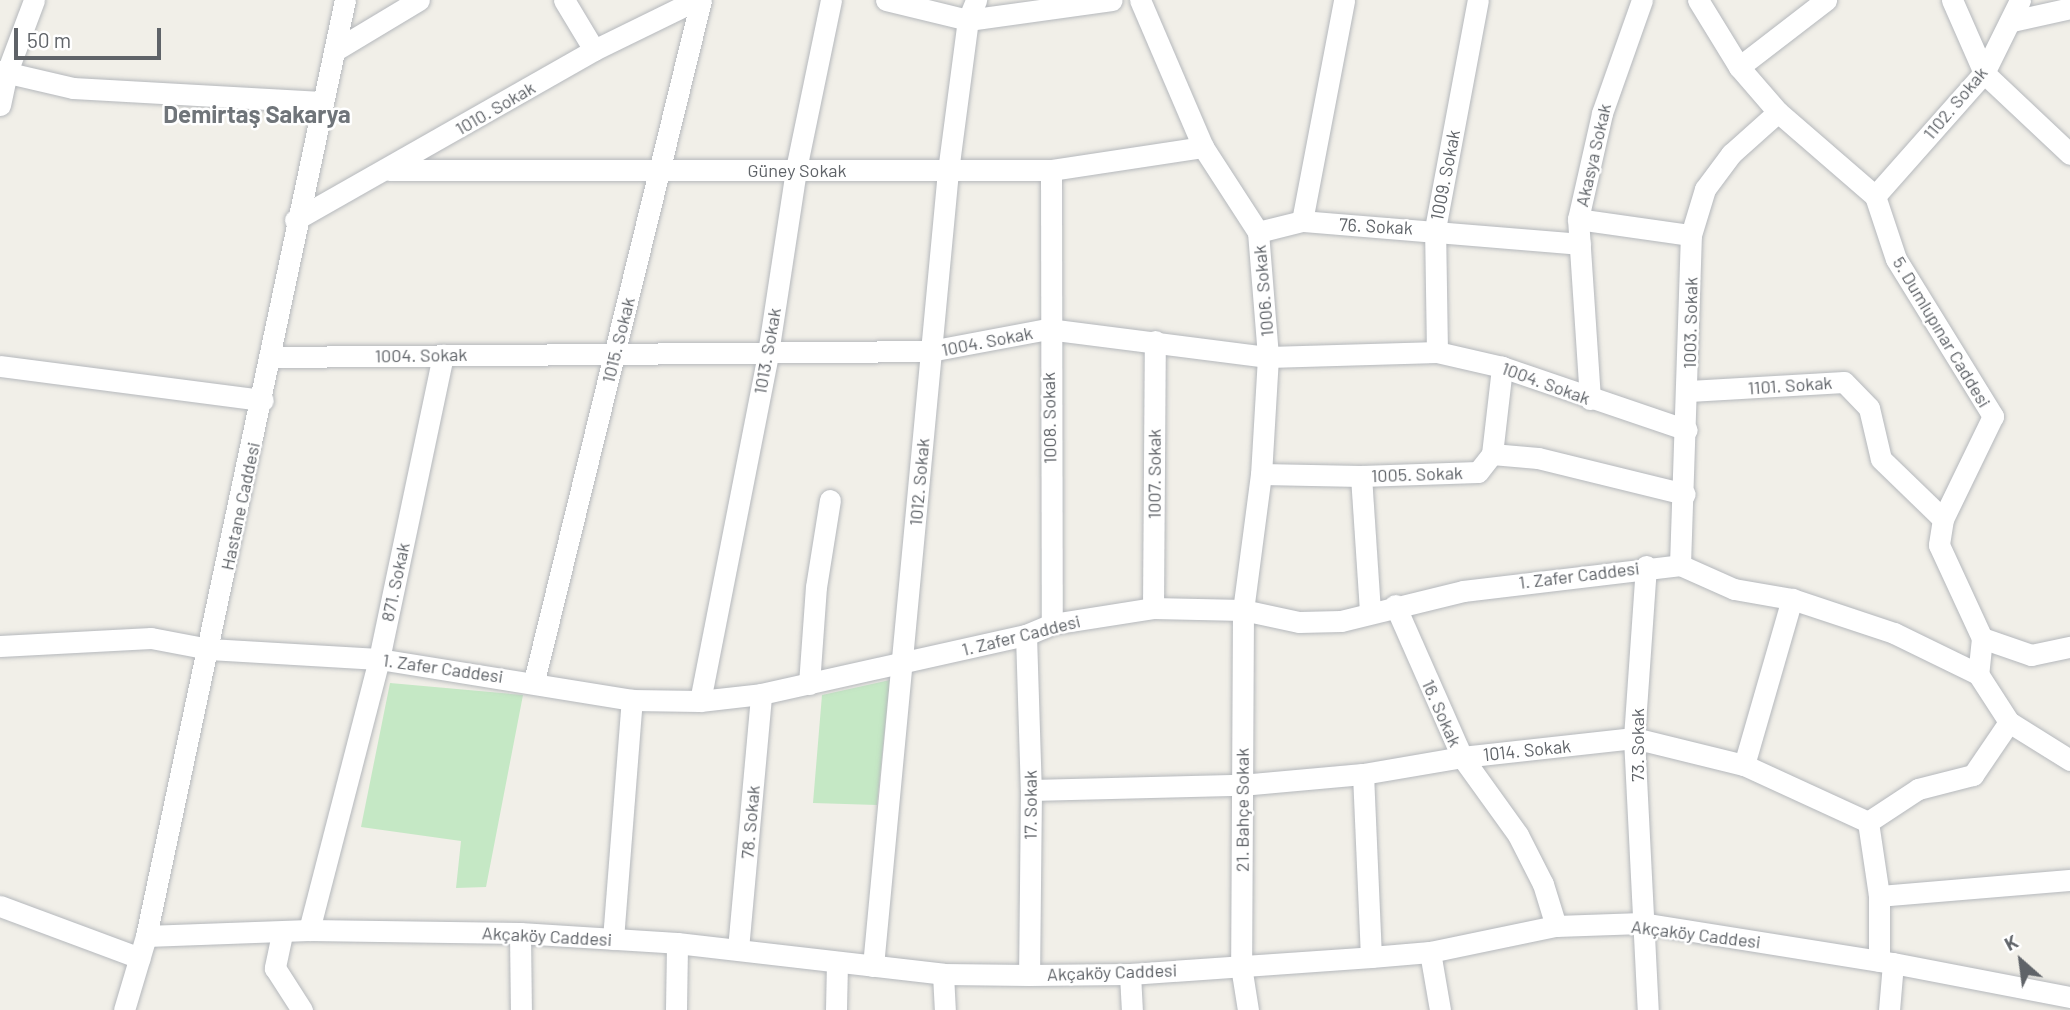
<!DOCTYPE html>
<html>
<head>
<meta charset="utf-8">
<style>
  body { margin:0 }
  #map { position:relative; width:2070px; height:1010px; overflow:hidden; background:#f1efe8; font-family:Barlow,sans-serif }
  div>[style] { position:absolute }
  .green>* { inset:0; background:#c5e8c5 }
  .roads { filter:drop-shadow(0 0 2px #b5b8bc) drop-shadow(0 0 2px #b5b8bc) }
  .minor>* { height:21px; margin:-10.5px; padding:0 10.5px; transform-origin:10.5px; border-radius:10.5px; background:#fff }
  span { translate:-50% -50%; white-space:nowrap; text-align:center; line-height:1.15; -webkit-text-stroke:5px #fff; paint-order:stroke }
  .street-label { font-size:18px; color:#5f6368 }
  .district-label { font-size:24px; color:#70757a; font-weight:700 }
  .north { position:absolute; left:1986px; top:926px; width:70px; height:70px; -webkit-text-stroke:5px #fff; paint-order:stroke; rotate:332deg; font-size:19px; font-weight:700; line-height:28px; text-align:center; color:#5f6368 }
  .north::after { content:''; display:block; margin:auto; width:24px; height:32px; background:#5f6368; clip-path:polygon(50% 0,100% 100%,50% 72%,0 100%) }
  .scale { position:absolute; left:14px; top:28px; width:147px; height:32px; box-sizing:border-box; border:4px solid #5f6368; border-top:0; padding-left:9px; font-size:21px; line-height:24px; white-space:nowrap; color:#5f6368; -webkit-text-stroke:5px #fff; paint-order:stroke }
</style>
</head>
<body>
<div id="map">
  <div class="green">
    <div style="clip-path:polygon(890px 680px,877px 805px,813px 803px,822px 695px)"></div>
    <div style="clip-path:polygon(390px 683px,523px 695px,486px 887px,456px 888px,461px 841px,361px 827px)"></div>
  </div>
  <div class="roads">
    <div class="minor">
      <div style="left:564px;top:0;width:58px;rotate:59deg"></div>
      <div style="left:886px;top:0;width:84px;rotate:13.7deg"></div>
      <div style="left:968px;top:20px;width:145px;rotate:-7.9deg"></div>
      <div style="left:1140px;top:0;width:160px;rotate:66.8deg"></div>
      <div style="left:1203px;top:147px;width:101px;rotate:57.1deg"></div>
      <div style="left:1258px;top:232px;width:125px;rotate:85.4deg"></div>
      <div style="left:1268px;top:357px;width:117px;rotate:93.4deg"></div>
      <div style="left:1261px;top:474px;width:137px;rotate:97.5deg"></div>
      <div style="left:1243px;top:610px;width:356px;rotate:90.3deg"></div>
      <div style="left:1241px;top:966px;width:45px;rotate:81deg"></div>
      <div style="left:1698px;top:0;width:79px;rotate:58.5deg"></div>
      <div style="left:1739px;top:67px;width:60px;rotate:49.1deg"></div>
      <div style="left:1778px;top:112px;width:128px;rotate:40.9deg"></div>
      <div style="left:1875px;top:196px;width:66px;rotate:71.6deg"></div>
      <div style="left:1896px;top:259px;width:185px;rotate:58.3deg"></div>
      <div style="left:1993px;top:416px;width:114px;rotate:115.9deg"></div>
      <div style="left:1943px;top:519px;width:26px;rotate:99deg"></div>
      <div style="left:1939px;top:545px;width:102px;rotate:65.2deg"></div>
      <div style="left:1982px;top:638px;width:36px;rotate:96deg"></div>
      <div style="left:1952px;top:0;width:80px;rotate:66.3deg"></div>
      <div style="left:1984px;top:73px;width:118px;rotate:43.3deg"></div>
      <div style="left:2012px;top:21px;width:59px;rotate:-12.6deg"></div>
      <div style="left:334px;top:51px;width:99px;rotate:-31deg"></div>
      <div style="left:1739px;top:67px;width:110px;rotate:-37.6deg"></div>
      <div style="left:0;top:71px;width:75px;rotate:13.1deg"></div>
      <div style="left:73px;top:88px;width:249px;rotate:3.2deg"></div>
      <div style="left:0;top:105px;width:34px;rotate:-78deg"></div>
      <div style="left:7px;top:72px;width:77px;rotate:-69.4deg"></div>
      <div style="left:389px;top:170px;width:662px"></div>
      <div style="left:1051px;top:170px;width:154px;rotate:-8.6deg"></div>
      <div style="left:1051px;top:170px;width:454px;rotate:89.9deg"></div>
      <div style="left:1875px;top:196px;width:164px;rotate:-48.5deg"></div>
      <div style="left:1984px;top:73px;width:81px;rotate:-63.7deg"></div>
      <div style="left:1578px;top:219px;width:114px;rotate:8.1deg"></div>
      <div style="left:295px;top:220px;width:344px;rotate:-29.6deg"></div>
      <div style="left:594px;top:50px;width:114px;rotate:-26.1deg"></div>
      <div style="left:1302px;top:221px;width:225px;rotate:-79.2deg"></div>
      <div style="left:1258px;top:232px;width:45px;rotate:-14deg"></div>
      <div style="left:1302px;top:221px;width:279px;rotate:4.7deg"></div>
      <div style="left:1437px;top:352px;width:123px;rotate:-90.9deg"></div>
      <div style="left:1435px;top:229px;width:233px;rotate:-79.4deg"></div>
      <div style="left:272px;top:357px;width:658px;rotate:-0.52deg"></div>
      <div style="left:930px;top:351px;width:120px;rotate:-10.6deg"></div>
      <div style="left:1048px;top:329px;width:222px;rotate:7.3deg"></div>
      <div style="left:1268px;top:357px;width:169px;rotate:-1.7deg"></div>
      <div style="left:1437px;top:352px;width:67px;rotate:13deg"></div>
      <div style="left:1502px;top:367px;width:195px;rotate:18.8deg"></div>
      <div style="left:0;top:366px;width:265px;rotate:7.4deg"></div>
      <div style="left:1689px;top:391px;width:155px;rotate:-3.3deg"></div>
      <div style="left:1844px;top:382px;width:36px;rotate:46deg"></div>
      <div style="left:1869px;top:408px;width:52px;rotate:76.8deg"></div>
      <div style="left:1881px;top:459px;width:86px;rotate:44.1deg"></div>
      <div style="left:1590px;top:399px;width:180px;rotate:-93.8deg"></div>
      <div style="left:1578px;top:219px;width:109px;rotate:-77.2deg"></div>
      <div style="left:1602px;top:113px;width:120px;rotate:-70.5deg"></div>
      <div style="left:1492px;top:454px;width:88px;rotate:-83.4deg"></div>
      <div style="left:1261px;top:474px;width:100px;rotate:1.1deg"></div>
      <div style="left:1361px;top:476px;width:117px;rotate:-2deg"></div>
      <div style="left:1478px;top:472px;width:23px;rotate:-52deg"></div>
      <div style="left:1492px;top:454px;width:46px;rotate:5deg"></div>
      <div style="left:1538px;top:458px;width:151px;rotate:13.8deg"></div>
      <div style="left:1361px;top:476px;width:136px;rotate:86.2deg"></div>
      <div style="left:1680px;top:565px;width:330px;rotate:-88.1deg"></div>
      <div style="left:1691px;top:235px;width:48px;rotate:-73.1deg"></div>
      <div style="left:1705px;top:189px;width:44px;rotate:-53.4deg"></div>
      <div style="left:1731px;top:154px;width:63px;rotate:-41.8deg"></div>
      <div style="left:1646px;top:566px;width:172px;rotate:94deg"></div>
      <div style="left:1634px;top:738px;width:272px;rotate:87.1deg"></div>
      <div style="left:1395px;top:605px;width:166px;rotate:66.2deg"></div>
      <div style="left:1462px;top:757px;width:96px;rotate:54.3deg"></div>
      <div style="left:1518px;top:835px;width:55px;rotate:63deg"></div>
      <div style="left:1543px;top:884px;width:44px;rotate:72.8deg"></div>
      <div style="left:1153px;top:608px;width:267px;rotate:-89.6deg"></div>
      <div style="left:1026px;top:635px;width:155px;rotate:88.2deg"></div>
      <div style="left:1031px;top:790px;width:185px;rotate:90.6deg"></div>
      <div style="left:1982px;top:638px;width:52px;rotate:19.1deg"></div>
      <div style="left:2031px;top:655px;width:40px;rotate:-12deg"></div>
      <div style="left:0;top:646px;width:151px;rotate:-3deg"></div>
      <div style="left:151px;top:638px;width:59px;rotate:10.7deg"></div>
      <div style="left:209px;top:649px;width:170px;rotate:3.4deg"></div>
      <div style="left:379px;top:659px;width:256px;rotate:9.2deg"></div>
      <div style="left:632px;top:700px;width:68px;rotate:0.8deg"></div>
      <div style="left:700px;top:701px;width:61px;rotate:-6.5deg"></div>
      <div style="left:761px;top:694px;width:271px;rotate:-12.6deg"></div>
      <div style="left:1026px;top:635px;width:28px;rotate:-23deg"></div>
      <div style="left:1052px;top:624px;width:102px;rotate:-9deg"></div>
      <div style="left:1153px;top:608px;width:90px;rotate:1.3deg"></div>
      <div style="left:1243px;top:610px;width:57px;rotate:12.1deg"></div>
      <div style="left:1299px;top:622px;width:42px;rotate:-1.4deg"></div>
      <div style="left:1341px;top:621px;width:126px;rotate:-13.8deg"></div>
      <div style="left:1463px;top:591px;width:219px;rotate:-6.8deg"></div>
      <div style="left:1680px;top:565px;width:59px;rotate:24deg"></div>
      <div style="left:1734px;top:589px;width:59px;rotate:9.8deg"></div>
      <div style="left:1792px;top:599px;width:108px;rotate:18.4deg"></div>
      <div style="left:1894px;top:633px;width:93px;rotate:26deg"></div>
      <div style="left:1978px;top:674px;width:57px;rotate:57.1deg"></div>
      <div style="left:2009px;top:722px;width:72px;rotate:31.9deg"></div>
      <div style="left:534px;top:681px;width:701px;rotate:-76.22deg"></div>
      <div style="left:809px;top:684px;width:97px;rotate:-85.9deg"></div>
      <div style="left:816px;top:587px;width:88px;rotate:-80.9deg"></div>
      <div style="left:700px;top:701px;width:355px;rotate:-78.9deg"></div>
      <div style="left:768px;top:353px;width:186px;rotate:-81.3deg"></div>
      <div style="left:796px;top:169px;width:173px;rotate:-78.3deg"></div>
      <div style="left:1744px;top:765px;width:173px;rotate:-73.9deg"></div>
      <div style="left:1363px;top:774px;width:183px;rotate:87.5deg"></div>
      <div style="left:1031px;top:790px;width:210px;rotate:-1.4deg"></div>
      <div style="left:1241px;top:785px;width:122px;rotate:-5.2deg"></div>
      <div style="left:1363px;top:774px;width:100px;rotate:-9.7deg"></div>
      <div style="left:1462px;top:757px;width:173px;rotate:-6.3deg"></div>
      <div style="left:1634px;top:738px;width:113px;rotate:13.8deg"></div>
      <div style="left:1744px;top:765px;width:136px;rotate:24.7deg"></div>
      <div style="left:1868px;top:822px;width:75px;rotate:81.5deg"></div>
      <div style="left:1879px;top:896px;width:65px;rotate:90deg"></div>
      <div style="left:1868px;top:822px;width:60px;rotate:-33.4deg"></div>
      <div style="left:1918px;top:789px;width:57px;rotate:-14.3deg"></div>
      <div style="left:1973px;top:775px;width:64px;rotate:-55.8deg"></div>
      <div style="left:1879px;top:896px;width:192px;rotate:-4.8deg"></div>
      <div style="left:0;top:906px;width:149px;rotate:20.4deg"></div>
      <div style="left:309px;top:930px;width:280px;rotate:-75.5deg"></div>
      <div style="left:379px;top:659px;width:311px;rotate:-78.1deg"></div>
      <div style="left:520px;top:933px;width:77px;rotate:89.3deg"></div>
      <div style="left:282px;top:934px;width:35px;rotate:102deg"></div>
      <div style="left:275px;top:968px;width:50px;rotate:57.3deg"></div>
      <div style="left:146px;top:936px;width:163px;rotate:-2.1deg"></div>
      <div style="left:309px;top:930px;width:211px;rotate:0.8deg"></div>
      <div style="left:520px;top:933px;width:157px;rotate:3.6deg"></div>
      <div style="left:677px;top:943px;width:268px;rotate:6.6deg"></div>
      <div style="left:943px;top:974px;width:86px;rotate:0.7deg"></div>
      <div style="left:1029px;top:975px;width:101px;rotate:-0.6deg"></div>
      <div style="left:1130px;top:974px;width:242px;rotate:-4deg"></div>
      <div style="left:1371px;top:957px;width:59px;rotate:-4.8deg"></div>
      <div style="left:1430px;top:952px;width:129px;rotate:-11.7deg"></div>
      <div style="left:1556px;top:926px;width:86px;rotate:-2deg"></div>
      <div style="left:1642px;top:923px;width:254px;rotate:9.1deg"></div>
      <div style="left:1893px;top:963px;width:180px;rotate:10.9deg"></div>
      <div style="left:613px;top:939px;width:240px;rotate:-85.5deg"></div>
      <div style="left:738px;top:949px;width:256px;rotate:-84.8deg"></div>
      <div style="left:1430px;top:952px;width:59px;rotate:80.2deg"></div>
      <div style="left:873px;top:966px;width:799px;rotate:-84.61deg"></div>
      <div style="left:948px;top:171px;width:152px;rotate:-82.5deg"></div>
      <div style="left:968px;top:20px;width:22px;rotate:-68deg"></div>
      <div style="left:943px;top:974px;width:36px;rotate:87deg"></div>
      <div style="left:1130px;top:974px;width:36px;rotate:87deg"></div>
      <div style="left:124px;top:1010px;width:77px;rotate:-73.4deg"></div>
      <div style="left:146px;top:936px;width:957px;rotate:-78deg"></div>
      <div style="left:676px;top:1010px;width:67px;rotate:-89.1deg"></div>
      <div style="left:836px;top:1010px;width:48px;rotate:-88.8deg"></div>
      <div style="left:1889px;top:1010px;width:47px;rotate:-85.1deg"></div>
    </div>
  </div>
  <div class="street-label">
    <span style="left:1955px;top:103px;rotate:-50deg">1102. Sokak</span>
    <span style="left:495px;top:108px;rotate:-30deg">1010. Sokak</span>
    <span style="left:1593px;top:155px;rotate:-77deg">Akasya Sokak</span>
    <span style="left:797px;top:170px">Güney Sokak</span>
    <span style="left:1445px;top:175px;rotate:-79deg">1009. Sokak</span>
    <span style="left:1376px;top:226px;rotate:3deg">76. Sokak</span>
    <span style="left:1263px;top:291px;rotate:-95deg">1006. Sokak</span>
    <span style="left:1690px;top:323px;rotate:-89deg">1003. Sokak</span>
    <span style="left:1942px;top:332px;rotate:59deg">5. Dumlupınar Caddesi</span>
    <span style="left:618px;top:340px;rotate:-76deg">1015. Sokak</span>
    <span style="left:987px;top:341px;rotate:-11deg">1004. Sokak</span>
    <span style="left:767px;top:351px;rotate:-80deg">1013. Sokak</span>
    <span style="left:421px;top:355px;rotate:-1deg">1004. Sokak</span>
    <span style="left:1546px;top:383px;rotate:20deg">1004. Sokak</span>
    <span style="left:1790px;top:385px;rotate:-4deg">1101. Sokak</span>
    <span style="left:1049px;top:418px;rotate:-91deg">1008. Sokak</span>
    <span style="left:1154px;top:474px;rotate:-90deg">1007. Sokak</span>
    <span style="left:1417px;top:474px;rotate:-2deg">1005. Sokak</span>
    <span style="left:919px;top:482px;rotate:-85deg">1012. Sokak</span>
    <span style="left:240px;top:506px;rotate:-78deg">Hastane Caddesi</span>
    <span style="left:1579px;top:575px;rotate:-7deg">1. Zafer Caddesi</span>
    <span style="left:395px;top:582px;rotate:-78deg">871. Sokak</span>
    <span style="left:1021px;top:635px;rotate:-14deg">1. Zafer Caddesi</span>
    <span style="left:443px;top:668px;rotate:8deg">1. Zafer Caddesi</span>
    <span style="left:1442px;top:713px;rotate:66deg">16. Sokak</span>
    <span style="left:1637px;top:745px;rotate:-90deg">73. Sokak</span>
    <span style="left:1527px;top:750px;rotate:-6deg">1014. Sokak</span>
    <span style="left:1030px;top:805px;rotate:-90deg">17. Sokak</span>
    <span style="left:1242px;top:810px;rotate:-90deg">21. Bahçe Sokak</span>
    <span style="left:750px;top:822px;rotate:-85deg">78. Sokak</span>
    <span style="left:1696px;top:934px;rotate:7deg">Akçaköy Caddesi</span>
    <span style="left:547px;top:936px;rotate:3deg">Akçaköy Caddesi</span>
    <span style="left:1112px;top:972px;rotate:-2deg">Akçaköy Caddesi</span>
  </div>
  <div class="district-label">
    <span style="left:257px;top:114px">Demirtaş Sakarya</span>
  </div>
  <div class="north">K</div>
  <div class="scale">50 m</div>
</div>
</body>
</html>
